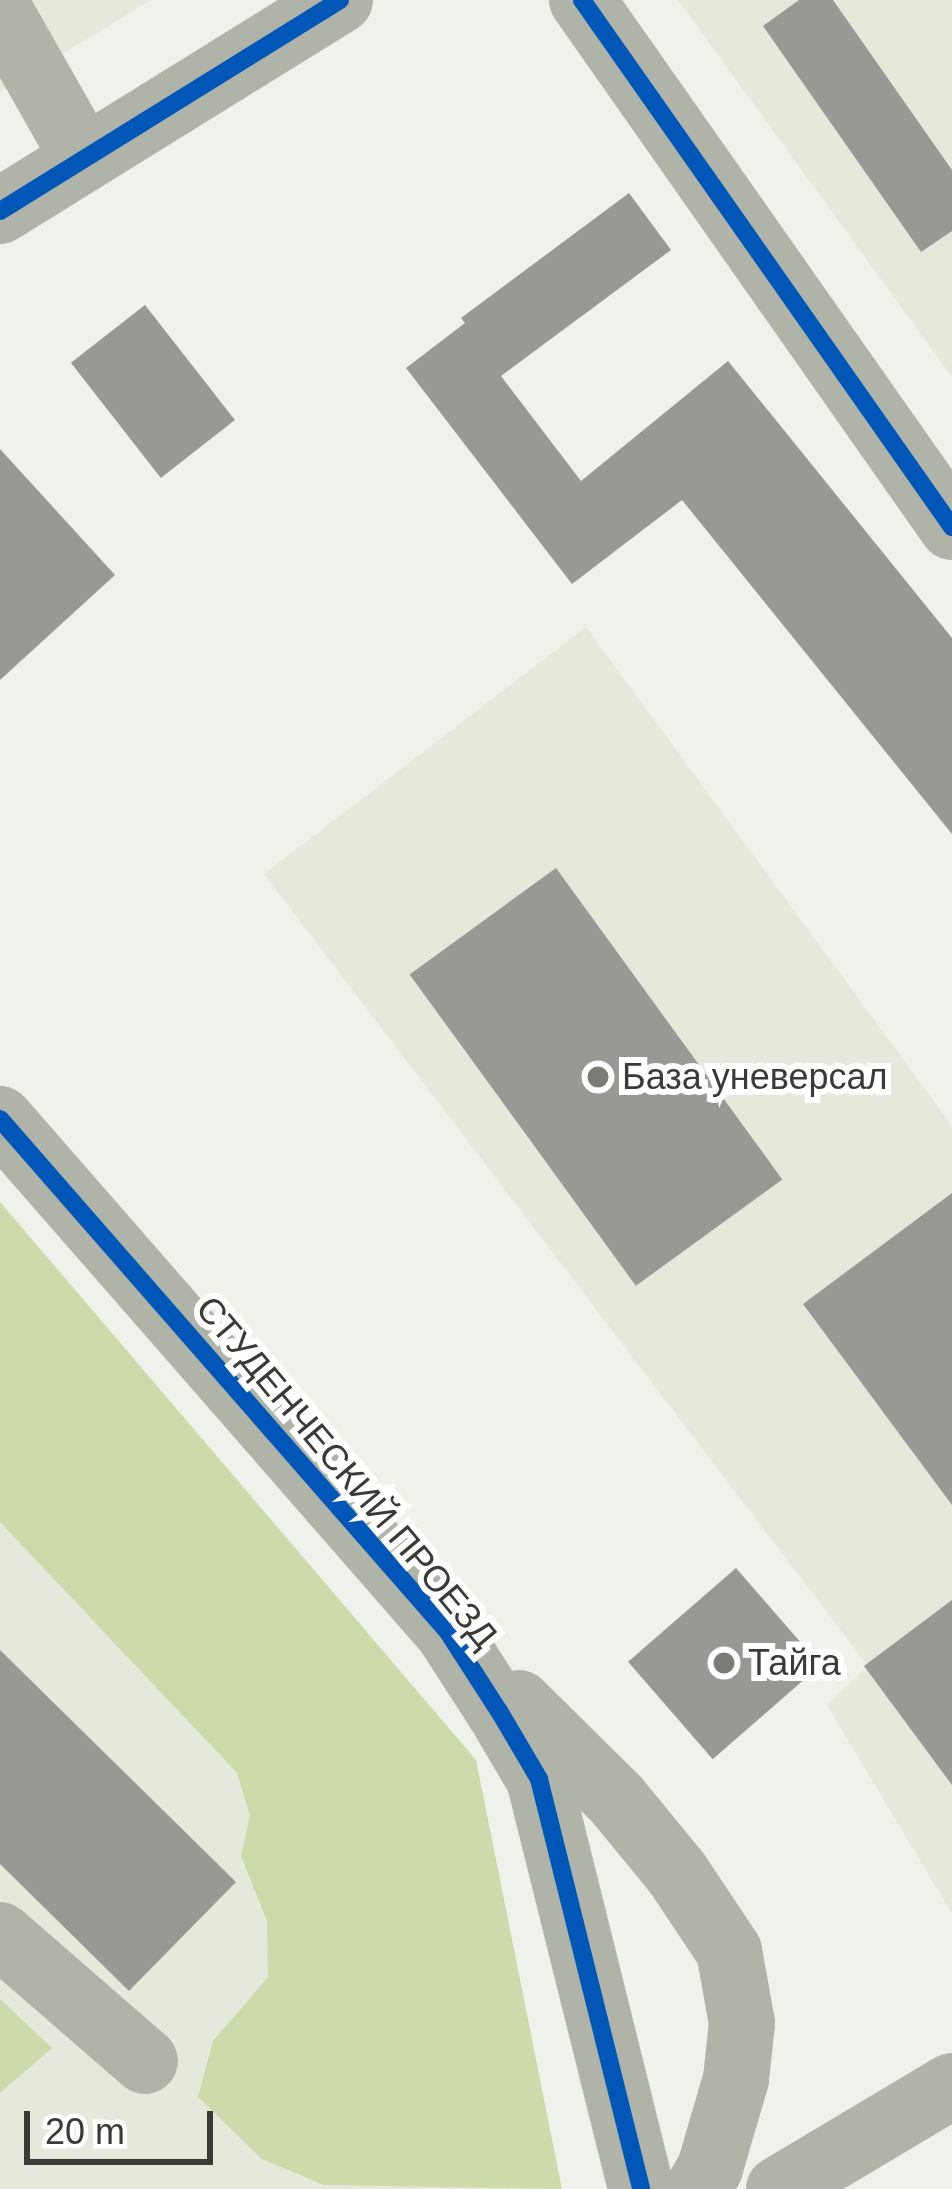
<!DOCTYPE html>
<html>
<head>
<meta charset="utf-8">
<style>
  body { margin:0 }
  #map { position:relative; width:952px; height:2189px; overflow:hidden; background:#eff2eb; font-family:Helvetica,sans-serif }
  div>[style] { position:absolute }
  .built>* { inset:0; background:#e4e9db }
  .forest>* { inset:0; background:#cddbab }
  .building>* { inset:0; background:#989994; transform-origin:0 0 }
  .minor>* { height:66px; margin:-33px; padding:0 33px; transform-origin:33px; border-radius:33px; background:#b0b4a8 }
  .cycleway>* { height:18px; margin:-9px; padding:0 9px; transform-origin:9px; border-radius:9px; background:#0057b8 }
  .dots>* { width:33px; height:33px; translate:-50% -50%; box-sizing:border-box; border:6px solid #fff; border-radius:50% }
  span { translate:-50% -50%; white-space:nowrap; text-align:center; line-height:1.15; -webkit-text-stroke:12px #fff; paint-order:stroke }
  .poi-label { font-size:36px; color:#393b36 }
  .left { translate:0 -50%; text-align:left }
  .street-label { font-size:36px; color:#393b36 }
  .scale { position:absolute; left:24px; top:2111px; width:189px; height:54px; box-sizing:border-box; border:6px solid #393b36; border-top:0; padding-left:15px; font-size:36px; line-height:42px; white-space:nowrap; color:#393b36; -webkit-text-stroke:9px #fff; paint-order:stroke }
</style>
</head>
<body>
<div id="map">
  <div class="built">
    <div style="clip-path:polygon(0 0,151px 0,0 92px)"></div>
    <div style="clip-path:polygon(678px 0,952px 0,952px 377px)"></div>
    <div style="clip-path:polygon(586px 627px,952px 1126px,952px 1914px,827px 1705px,868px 1666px,264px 874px)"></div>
    <div style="clip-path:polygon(0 1202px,476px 1760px,562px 2189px,0 2189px)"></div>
  </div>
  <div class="forest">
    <div style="clip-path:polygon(0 1202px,476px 1760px,562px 2189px,324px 2185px,262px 2159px,198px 2097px,213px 2041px,268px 1977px,267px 1921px,241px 1856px,250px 1816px,237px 1773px,0 1522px)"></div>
    <div style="clip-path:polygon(0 1999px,52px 2048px,0 2093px)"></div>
  </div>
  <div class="building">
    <div style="clip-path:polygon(799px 0,833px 0,952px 170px,952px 231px,921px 252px,763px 26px)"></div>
    <div style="clip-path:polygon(629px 193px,671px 250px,501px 376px,581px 481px,728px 361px,952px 638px,952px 834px,682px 500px,572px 584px,406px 368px,465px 323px,461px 318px)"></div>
    <div style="left:145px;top:305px;width:146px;height:94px;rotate:52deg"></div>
    <div style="clip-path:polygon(0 449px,115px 575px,0 680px)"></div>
    <div style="left:556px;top:868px;width:385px;height:181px;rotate:54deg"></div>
    <div style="clip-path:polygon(952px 1193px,952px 1505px,803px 1304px)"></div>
    <div style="left:736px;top:1568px;width:129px;height:143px;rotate:49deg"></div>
    <div style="clip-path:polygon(952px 1600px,952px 1785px,864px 1666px)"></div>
    <div style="clip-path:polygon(0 1650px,236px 1882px,129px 1991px,0 1864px)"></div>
  </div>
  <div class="minor">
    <div style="left:582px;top:0;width:644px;rotate:54.93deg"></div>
    <div style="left:0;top:11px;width:170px;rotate:60.4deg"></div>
    <div style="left:0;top:211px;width:400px;rotate:-31.8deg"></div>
    <div style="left:0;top:1119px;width:681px;rotate:48.87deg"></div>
    <div style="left:448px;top:1632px;width:94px;rotate:57.2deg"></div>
    <div style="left:499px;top:1711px;width:79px;rotate:59.5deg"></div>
    <div style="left:539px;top:1779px;width:422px;rotate:76deg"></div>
    <div style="left:519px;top:1703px;width:138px;rotate:44.7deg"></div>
    <div style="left:617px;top:1800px;width:94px;rotate:50.6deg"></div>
    <div style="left:677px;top:1873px;width:94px;rotate:56.3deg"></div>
    <div style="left:729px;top:1951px;width:73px;rotate:79.8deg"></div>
    <div style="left:742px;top:2023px;width:56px;rotate:96.1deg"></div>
    <div style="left:736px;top:2079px;width:93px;rotate:106.3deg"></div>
    <div style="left:710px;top:2168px;width:24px;rotate:120deg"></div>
    <div style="left:0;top:1935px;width:192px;rotate:41deg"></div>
    <div style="left:779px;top:2189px;width:201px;rotate:-30.8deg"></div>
  </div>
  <div class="cycleway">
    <div style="left:582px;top:0;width:644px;rotate:54.93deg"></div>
    <div style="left:0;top:211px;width:400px;rotate:-31.8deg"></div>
    <div style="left:0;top:1119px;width:681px;rotate:48.87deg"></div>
    <div style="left:448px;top:1632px;width:94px;rotate:57.2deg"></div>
    <div style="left:499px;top:1711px;width:79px;rotate:59.5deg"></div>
    <div style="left:539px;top:1779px;width:422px;rotate:76deg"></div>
  </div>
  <div class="dots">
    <div style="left:598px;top:1077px;background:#797b75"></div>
    <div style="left:724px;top:1663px;background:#797b75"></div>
  </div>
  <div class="poi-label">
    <span class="left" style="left:622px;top:1077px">База уневерсал</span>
    <span class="left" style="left:748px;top:1663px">Тайга</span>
  </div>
  <div class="street-label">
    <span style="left:347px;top:1472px;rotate:50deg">СТУДЕНЧЕСКИЙ ПРОЕЗД</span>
  </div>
  <div class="scale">20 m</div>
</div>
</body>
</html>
